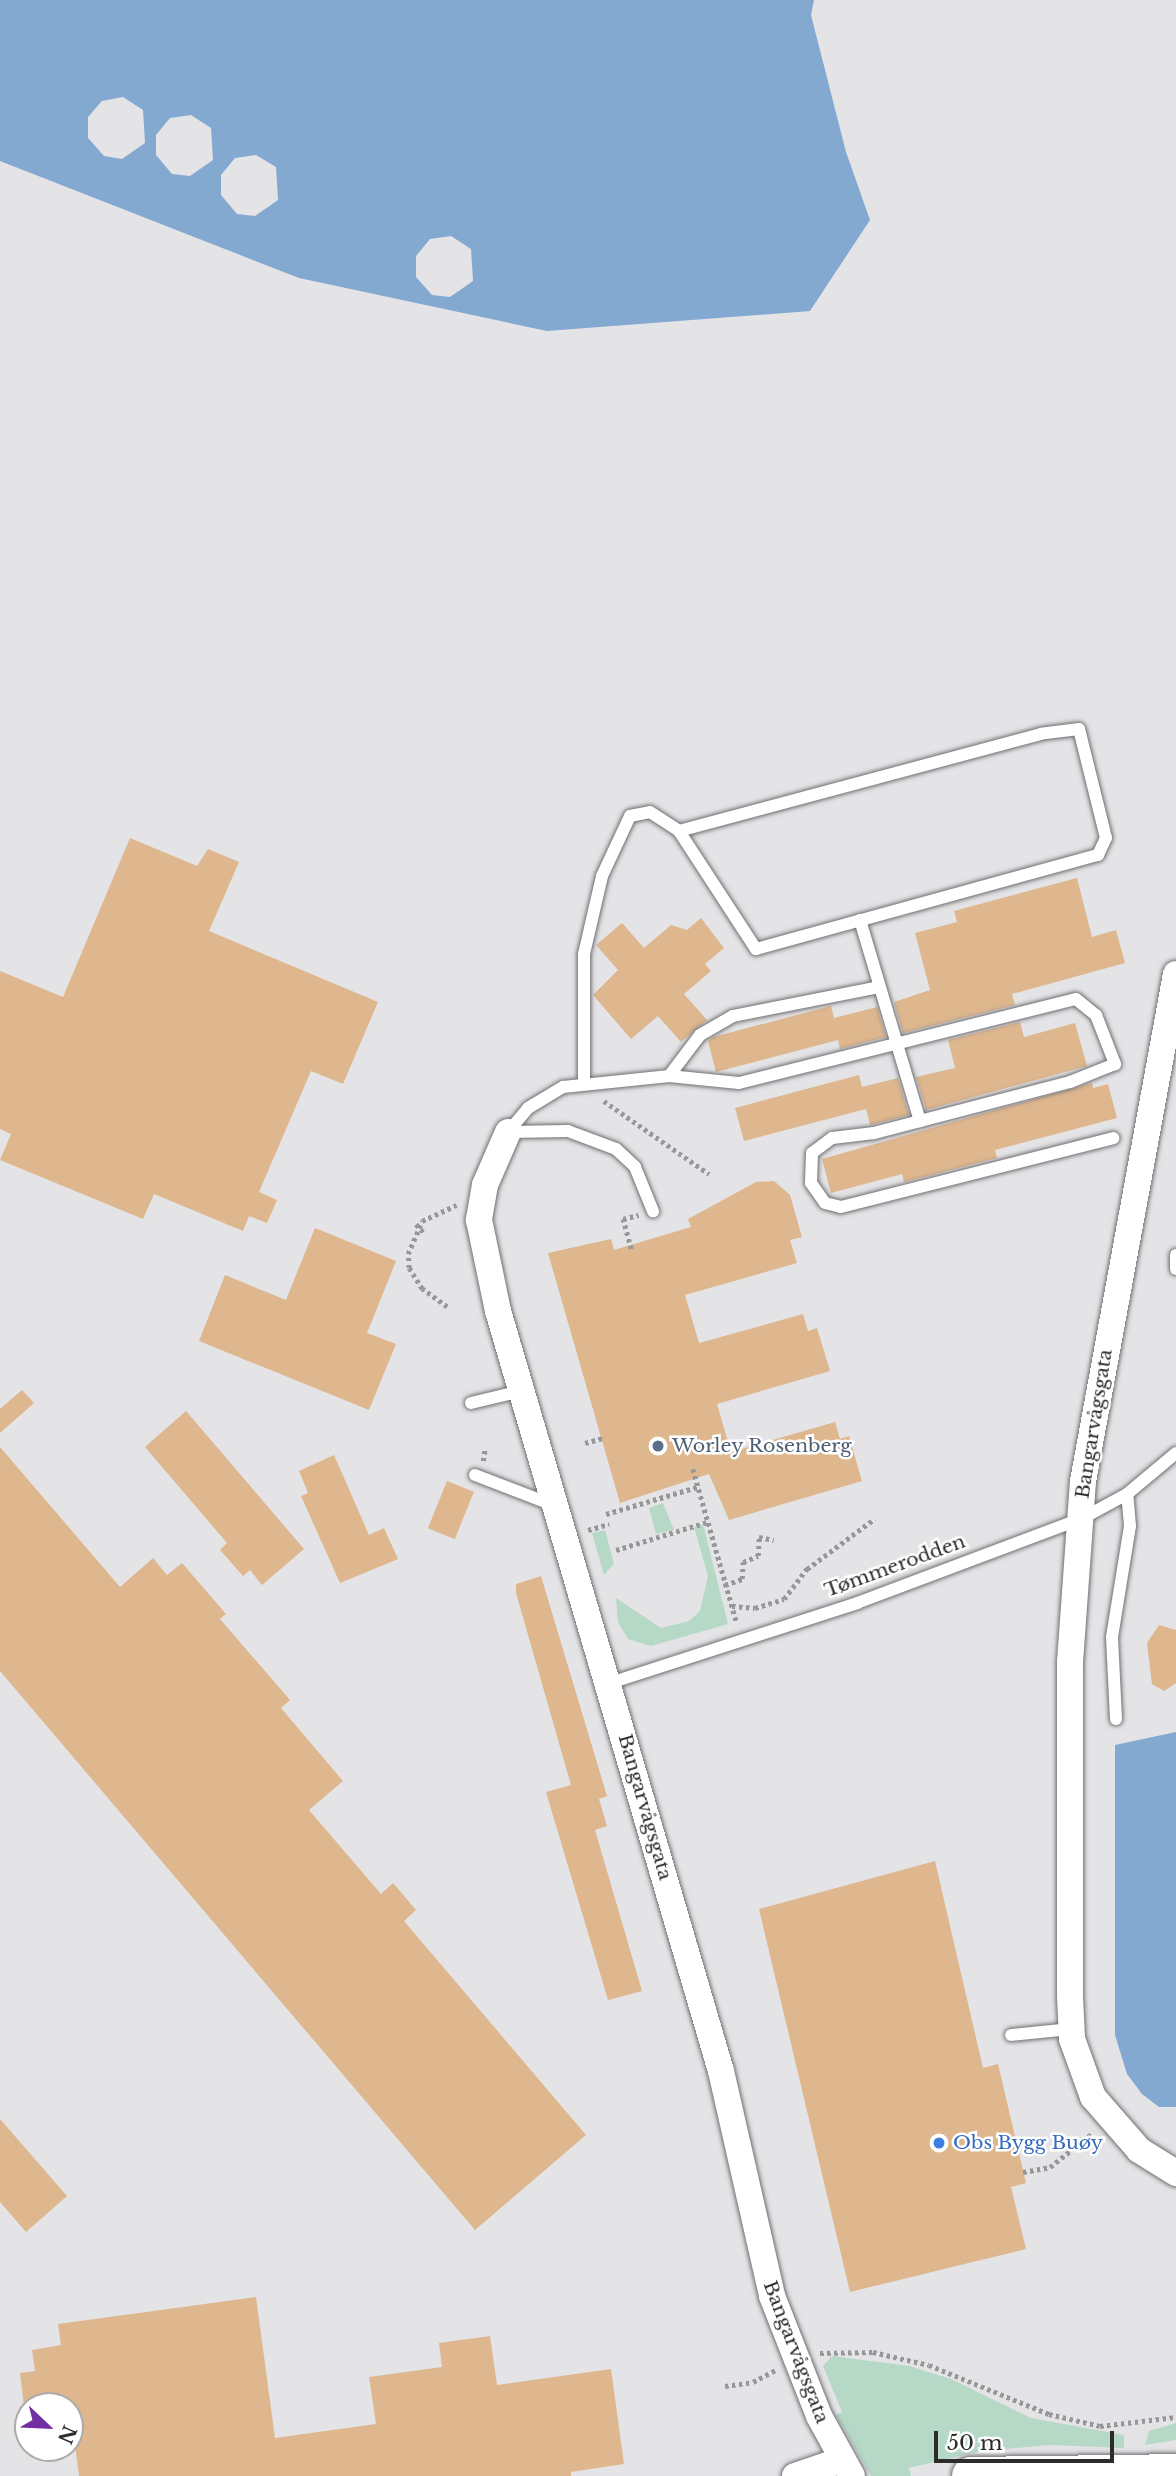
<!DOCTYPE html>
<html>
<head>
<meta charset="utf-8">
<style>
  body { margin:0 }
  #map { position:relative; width:1176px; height:2476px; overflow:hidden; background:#e4e3e6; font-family:"Libre Baskerville",serif }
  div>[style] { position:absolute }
  .green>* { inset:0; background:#b6d8c7 }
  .water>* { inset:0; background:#83a9d0 }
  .building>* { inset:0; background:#deb78e; transform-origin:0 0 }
  .path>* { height:4.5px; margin-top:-2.25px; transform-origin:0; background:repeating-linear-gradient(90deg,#979698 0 3.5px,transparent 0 7px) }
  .roads { filter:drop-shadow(0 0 2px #706f72) drop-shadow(0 0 2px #706f72) }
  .service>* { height:12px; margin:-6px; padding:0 6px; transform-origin:6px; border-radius:6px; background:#fff }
  .minor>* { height:26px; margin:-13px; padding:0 13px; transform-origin:13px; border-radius:13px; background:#fff }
  .trunk>* { height:38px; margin:-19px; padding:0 19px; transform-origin:19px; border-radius:19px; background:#fff }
  .dots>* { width:19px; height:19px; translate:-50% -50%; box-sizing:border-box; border:4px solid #fff; border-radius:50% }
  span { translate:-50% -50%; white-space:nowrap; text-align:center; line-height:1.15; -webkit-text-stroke:5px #fff; paint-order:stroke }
  .street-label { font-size:19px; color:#2c2c2d }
  .service-label { font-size:19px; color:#4e5e75 }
  .left { translate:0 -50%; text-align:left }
  .shop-label { font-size:19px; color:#366cbe }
  .north { position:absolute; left:14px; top:2392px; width:70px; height:70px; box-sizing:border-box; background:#fff; border:2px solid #ababab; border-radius:50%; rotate:113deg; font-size:19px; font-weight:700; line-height:28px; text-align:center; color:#2c2c2d }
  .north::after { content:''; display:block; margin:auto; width:24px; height:32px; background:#722fa3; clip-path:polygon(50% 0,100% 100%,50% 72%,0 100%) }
  .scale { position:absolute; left:934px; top:2431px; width:180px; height:32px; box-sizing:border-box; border:4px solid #2c2c2d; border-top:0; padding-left:9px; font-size:21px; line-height:24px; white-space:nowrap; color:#2c2c2d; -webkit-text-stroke:5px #fff; paint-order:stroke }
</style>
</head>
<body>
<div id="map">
  <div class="green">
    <div style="clip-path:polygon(663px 1503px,674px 1530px,656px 1534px,649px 1508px)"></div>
    <div style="clip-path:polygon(703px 1524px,728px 1624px,651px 1646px,628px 1639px,618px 1622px,616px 1598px,661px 1628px,689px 1621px,700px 1611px,708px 1576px,694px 1527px)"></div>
    <div style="clip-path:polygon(605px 1530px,614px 1564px,604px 1575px,592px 1533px)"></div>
    <div style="clip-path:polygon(832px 2356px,909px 2366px,951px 2379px,1031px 2418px,1124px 2435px,1124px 2448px,1050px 2445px,981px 2451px,909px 2468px,911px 2476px,871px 2476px,836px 2415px,842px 2412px,823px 2366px)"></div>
    <div style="clip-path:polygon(1176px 2423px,1176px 2440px,1145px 2445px,1149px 2431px)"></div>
  </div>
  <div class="water">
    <div style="clip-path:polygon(evenodd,0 0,814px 0,811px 15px,846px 152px,870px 220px,810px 311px,547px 331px,299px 278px,0 161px,0 0,123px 97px,143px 110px,145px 143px,122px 159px,104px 156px,88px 138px,88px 117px,102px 101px,123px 97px,0 0,191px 115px,211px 128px,213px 160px,190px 176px,172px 174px,156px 155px,156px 135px,170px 118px,191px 115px,0 0,256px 155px,276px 167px,278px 200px,255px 216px,237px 214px,221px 195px,221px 175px,235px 158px,256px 155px,0 0,451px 236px,471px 249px,473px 281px,450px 297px,432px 295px,416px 277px,416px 256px,430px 239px,451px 236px)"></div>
    <div style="clip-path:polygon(1176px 1732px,1176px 2107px,1159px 2107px,1142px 2094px,1127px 2074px,1115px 2035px,1115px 1745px)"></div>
  </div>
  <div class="building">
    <div style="clip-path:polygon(130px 838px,197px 866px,208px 849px,239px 862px,209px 931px,378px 1002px,343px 1084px,311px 1071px,259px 1192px,277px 1200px,267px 1223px,249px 1216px,243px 1231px,154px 1194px,143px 1219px,0 1160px,11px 1134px,0 1129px,0 971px,63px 997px)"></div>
    <div style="clip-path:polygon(1077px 878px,1092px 937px,1116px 930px,1125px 963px,1012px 994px,1015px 1005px,903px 1033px,894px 1002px,930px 990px,915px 933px,957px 922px,954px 911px)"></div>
    <div style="clip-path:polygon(701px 918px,724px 948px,705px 964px,711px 971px,684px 994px,707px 1020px,681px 1042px,658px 1016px,631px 1039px,593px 995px,618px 970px,596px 945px,622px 923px,644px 948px,671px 925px,687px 930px)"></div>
    <div style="clip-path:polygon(831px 1006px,834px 1018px,877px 1007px,886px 1037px,840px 1049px,838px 1040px,716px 1072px,708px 1041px,713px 1037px)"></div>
    <div style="clip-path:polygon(1020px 1022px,1024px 1037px,1075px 1023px,1087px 1066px,926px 1110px,916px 1077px,955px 1068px,948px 1040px)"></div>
    <div style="clip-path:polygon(859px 1075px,862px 1087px,898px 1078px,909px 1115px,870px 1125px,866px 1109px,744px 1141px,735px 1108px)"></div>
    <div style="clip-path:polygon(1092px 1083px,1093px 1088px,1108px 1084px,1117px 1118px,995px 1150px,997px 1158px,904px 1182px,902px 1174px,831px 1193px,822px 1159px)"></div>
    <div style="clip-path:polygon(774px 1181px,790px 1195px,802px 1237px,790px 1240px,797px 1263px,685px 1295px,699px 1343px,803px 1314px,808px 1331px,817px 1328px,830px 1371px,717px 1404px,731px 1452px,835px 1422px,840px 1439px,849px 1436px,862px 1481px,729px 1520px,709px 1474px,620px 1503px,548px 1253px,611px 1239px,614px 1250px,691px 1227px,688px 1219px,756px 1182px)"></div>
    <div style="clip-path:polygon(315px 1228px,396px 1261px,367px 1333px,396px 1344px,369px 1410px,199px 1341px,225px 1275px,286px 1300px)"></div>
    <div style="clip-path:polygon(22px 1390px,34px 1403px,0 1433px,0 1409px)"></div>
    <div style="clip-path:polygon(186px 1411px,304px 1549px,262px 1585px,250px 1570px,243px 1576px,220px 1550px,227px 1543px,145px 1447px)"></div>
    <div style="clip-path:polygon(0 1447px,120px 1587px,153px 1558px,167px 1575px,182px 1563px,226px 1614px,220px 1619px,290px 1700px,281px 1708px,343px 1781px,309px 1810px,381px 1894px,393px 1883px,416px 1910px,404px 1921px,586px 2135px,475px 2230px,0 1671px)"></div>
    <div style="clip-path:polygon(334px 1455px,369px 1535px,384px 1528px,398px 1559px,340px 1583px,301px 1496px,308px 1493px,299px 1471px)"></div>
    <div style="left:447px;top:1481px;width:29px;height:51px;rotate:22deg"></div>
    <div style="clip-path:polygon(541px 1576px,607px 1796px,599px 1799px,607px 1826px,595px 1830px,642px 1991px,608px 2000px,546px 1792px,571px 1785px,516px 1593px,516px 1584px)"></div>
    <div style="clip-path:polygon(1159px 1625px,1176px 1630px,1176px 1683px,1164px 1691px,1152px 1684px,1147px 1643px)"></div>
    <div style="clip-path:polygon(935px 1861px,983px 2068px,998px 2064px,1026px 2183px,1011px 2187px,1026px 2249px,850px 2292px,759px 1909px)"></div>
    <div style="clip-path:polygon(0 2119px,67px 2196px,26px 2232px,0 2202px)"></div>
    <div style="clip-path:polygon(256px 2297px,275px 2438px,376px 2424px,369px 2377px,442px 2367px,439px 2343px,490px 2336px,497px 2385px,611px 2369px,624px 2464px,571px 2472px,571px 2476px,79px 2476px,70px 2406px,24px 2406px,20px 2373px,35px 2371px,32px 2350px,61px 2345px,58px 2324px)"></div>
  </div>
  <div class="path">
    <div style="left:604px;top:1101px;width:128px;rotate:34.8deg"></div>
    <div style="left:416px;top:1224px;width:13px;rotate:48deg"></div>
    <div style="left:631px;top:1249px;width:31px;rotate:-105deg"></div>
    <div style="left:623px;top:1219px;width:16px;rotate:-15deg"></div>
    <div style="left:447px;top:1307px;width:31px;rotate:-144deg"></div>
    <div style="left:422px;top:1289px;width:25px;rotate:-122deg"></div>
    <div style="left:409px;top:1268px;width:14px;rotate:-94deg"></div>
    <div style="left:408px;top:1254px;width:36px;rotate:-67deg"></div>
    <div style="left:422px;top:1221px;width:38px;rotate:-25deg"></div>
    <div style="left:585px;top:1443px;width:18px;rotate:-16deg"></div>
    <div style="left:483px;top:1461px;width:12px;rotate:-81deg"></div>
    <div style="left:693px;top:1469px;width:160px;rotate:74.1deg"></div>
    <div style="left:606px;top:1514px;width:95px;rotate:-16.5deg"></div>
    <div style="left:588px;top:1530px;width:22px;rotate:-16deg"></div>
    <div style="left:616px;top:1550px;width:95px;rotate:-17.1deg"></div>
    <div style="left:725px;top:1585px;width:18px;rotate:-19deg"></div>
    <div style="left:742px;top:1579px;width:17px;rotate:-87deg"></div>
    <div style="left:743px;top:1562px;width:16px;rotate:-22deg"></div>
    <div style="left:758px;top:1556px;width:19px;rotate:-87deg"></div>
    <div style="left:759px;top:1537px;width:15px;rotate:11deg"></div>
    <div style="left:732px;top:1606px;width:23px;rotate:5deg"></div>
    <div style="left:755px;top:1608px;width:30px;rotate:-17deg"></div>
    <div style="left:784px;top:1599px;width:38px;rotate:-53deg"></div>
    <div style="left:807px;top:1569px;width:84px;rotate:-36.7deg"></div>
    <div style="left:1023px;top:2172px;width:27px;rotate:-10deg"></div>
    <div style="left:1050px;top:2167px;width:56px;rotate:-38.5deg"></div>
    <div style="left:820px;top:2353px;width:53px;rotate:-1.1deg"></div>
    <div style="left:873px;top:2352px;width:57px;rotate:13.1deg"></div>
    <div style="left:929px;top:2365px;width:130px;rotate:22.2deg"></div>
    <div style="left:1049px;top:2414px;width:52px;rotate:13.2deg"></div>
    <div style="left:1100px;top:2426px;width:77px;rotate:-6.8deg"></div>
    <div style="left:725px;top:2386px;width:28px;rotate:-8deg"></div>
    <div style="left:753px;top:2382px;width:27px;rotate:-28deg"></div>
  </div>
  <div class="roads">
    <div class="service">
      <div style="left:860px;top:920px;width:210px;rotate:73.4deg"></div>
      <div style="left:669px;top:1076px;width:51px;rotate:-52.9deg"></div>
      <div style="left:700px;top:1035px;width:38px;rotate:-30deg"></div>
      <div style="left:733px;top:1016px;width:149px;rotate:-11.2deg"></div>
      <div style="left:584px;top:1084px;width:130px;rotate:-90deg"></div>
      <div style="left:584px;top:954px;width:80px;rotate:-77deg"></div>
      <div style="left:602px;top:876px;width:66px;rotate:-65deg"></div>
      <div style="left:630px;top:816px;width:20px;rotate:-11deg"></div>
      <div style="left:650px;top:812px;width:35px;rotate:33deg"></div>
      <div style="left:679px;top:831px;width:141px;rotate:56.9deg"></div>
      <div style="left:756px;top:949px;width:355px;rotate:-15.4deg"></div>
      <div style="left:1098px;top:855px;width:19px;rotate:-65deg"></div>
      <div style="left:1106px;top:838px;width:112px;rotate:-103.9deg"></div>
      <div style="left:1079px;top:729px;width:38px;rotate:173deg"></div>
      <div style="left:1041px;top:734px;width:375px;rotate:165deg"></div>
      <div style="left:508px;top:1132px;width:31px;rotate:-50deg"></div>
      <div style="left:528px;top:1108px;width:41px;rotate:-31deg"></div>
      <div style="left:563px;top:1087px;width:107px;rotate:-5.9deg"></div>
      <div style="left:669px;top:1076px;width:70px;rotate:5.7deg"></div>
      <div style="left:739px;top:1083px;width:347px;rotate:-14deg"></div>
      <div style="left:1076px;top:999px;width:26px;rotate:39deg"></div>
      <div style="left:1096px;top:1015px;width:53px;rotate:68.8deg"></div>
      <div style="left:1115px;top:1064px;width:48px;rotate:158.2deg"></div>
      <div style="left:1070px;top:1082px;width:203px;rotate:165.4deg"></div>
      <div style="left:874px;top:1133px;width:42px;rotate:173.2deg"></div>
      <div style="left:832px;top:1138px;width:25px;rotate:143deg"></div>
      <div style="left:812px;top:1153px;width:30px;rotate:92deg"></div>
      <div style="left:811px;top:1183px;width:24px;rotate:55deg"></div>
      <div style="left:825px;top:1203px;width:16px;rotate:14deg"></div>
      <div style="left:841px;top:1207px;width:281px;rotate:-14.2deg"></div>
      <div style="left:508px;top:1132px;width:60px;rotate:-1deg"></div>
      <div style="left:568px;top:1131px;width:51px;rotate:20.6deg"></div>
      <div style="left:616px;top:1149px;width:26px;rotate:43deg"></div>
      <div style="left:635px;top:1167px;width:48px;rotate:67.8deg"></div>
      <div style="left:1176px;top:1255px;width:14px;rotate:90deg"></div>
      <div style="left:471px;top:1403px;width:51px;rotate:-13.5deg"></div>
      <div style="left:475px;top:1475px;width:84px;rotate:21deg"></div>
      <div style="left:610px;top:1683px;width:260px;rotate:-17.9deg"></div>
      <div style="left:857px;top:1603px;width:239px;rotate:-20.6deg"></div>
      <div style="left:1081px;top:1519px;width:52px;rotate:-28.5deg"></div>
      <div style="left:1127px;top:1494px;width:64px;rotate:-39.9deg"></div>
      <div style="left:1116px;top:1719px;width:82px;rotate:-92.8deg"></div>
      <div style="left:1112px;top:1637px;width:112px;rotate:-80.8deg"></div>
      <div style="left:1130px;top:1526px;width:32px;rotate:-95deg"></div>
      <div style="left:1011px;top:2035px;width:59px;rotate:-5.8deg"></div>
    </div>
    <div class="minor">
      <div style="left:1176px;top:974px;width:515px;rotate:100.39deg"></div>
      <div style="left:1083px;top:1481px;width:181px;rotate:94.1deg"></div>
      <div style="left:1070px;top:1662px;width:334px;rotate:90deg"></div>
      <div style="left:1070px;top:1996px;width:43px;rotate:87.3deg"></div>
      <div style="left:1072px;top:2039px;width:62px;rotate:70.1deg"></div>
      <div style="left:1093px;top:2097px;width:70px;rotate:49deg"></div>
      <div style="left:1139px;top:2150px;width:44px;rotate:31.9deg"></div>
      <div style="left:508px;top:1132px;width:58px;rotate:113.5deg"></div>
      <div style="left:485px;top:1185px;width:36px;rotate:100deg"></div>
      <div style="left:479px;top:1220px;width:93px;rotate:78.2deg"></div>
      <div style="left:498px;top:1311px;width:792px;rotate:73.65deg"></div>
      <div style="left:721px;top:2071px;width:231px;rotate:77.2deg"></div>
      <div style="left:772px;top:2296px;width:129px;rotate:68.6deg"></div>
      <div style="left:819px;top:2416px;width:68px;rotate:61.2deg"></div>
      <div style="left:795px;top:2476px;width:50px;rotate:-18.8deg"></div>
    </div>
    <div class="trunk">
      <div style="left:971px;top:2476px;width:205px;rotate:-0.8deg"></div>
    </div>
  </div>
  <div class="dots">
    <div style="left:658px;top:1446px;background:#5c6f8a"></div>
    <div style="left:939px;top:2143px;background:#3f7fe0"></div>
  </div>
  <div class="street-label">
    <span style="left:1094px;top:1424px;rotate:-81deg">Bangarvågsgata</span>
    <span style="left:895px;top:1566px;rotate:-20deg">Tømmerodden</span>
    <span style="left:645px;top:1807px;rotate:74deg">Bangarvågsgata</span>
    <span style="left:796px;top:2352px;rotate:69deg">Bangarvågsgata</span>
  </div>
  <div class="service-label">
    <span class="left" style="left:672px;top:1446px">Worley Rosenberg</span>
  </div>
  <div class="shop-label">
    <span class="left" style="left:953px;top:2143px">Obs Bygg Buøy</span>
  </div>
  <div class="north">N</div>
  <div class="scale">50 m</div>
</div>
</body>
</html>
